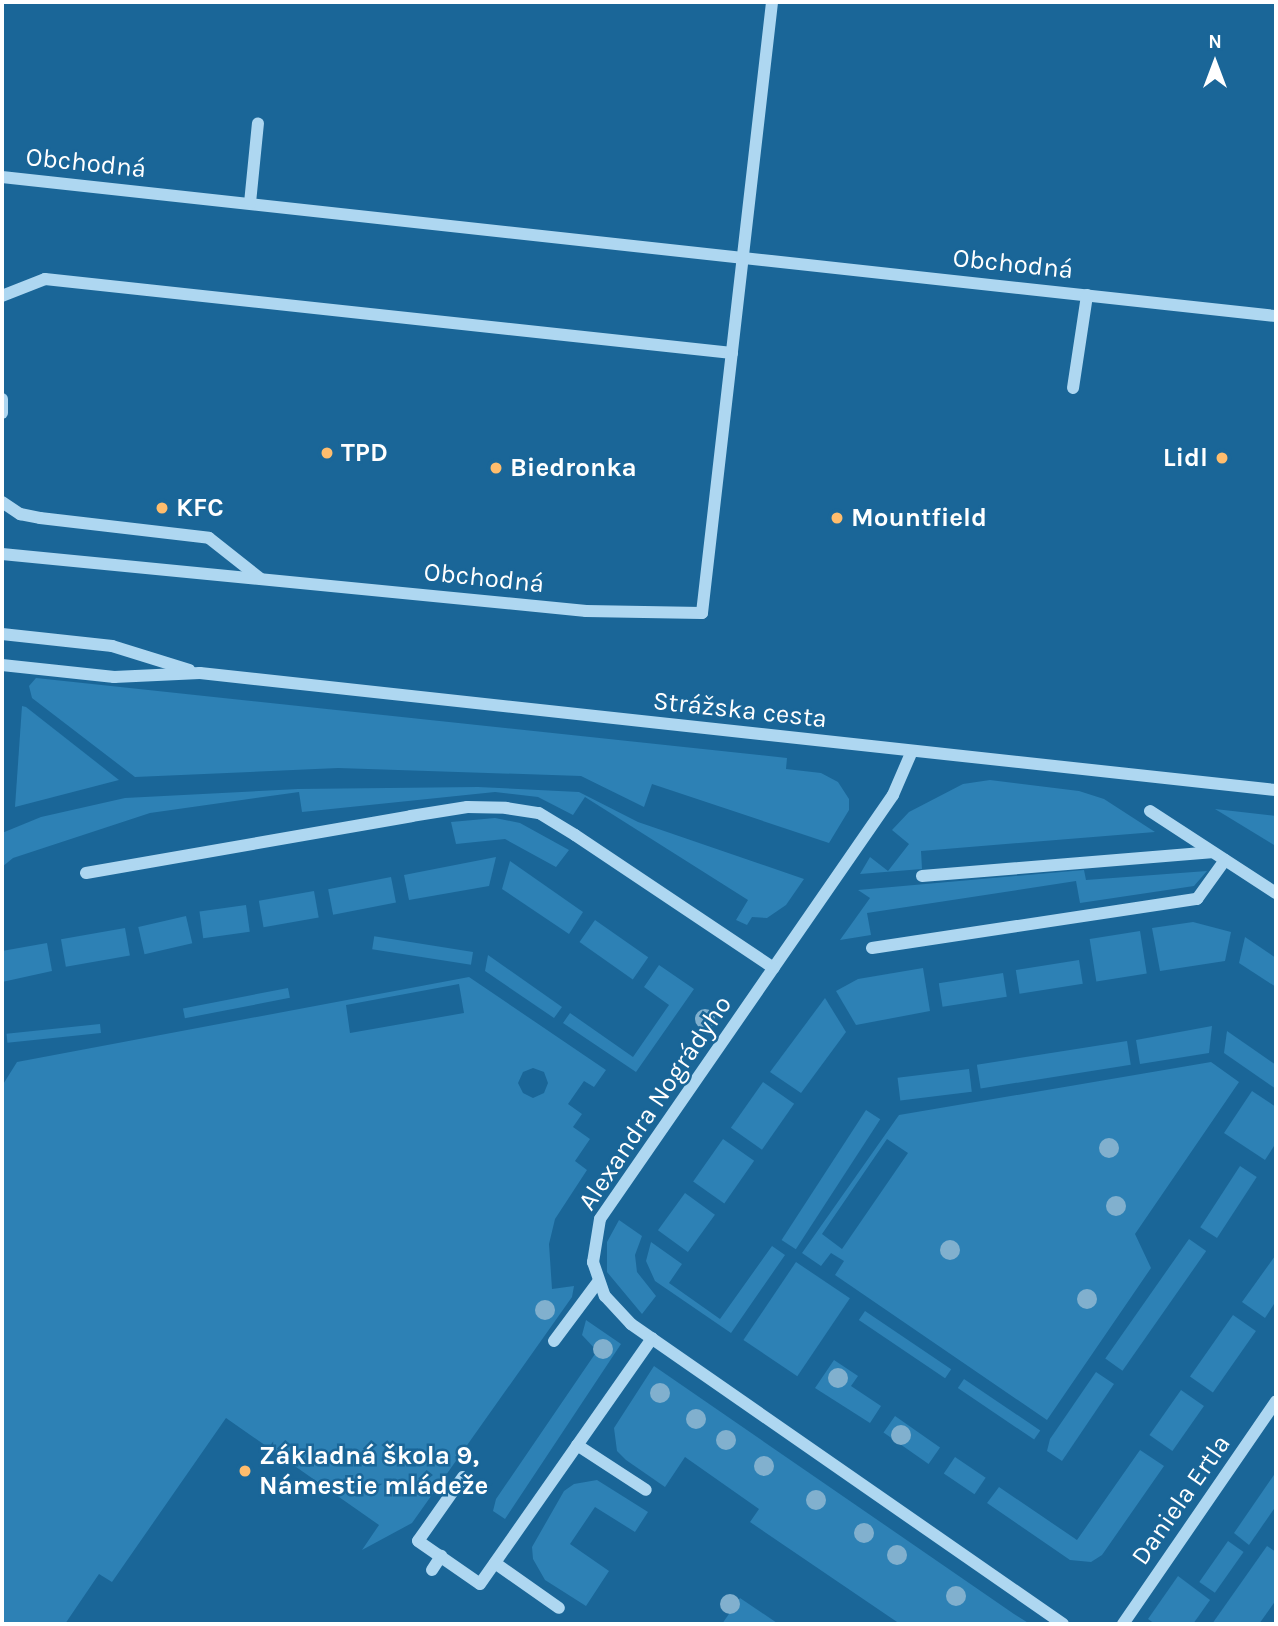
<!DOCTYPE html>
<html>
<head>
<meta charset="utf-8">
<style>
  body { margin:0 }
  #map { position:relative; width:1278px; height:1626px; overflow:hidden; background:#1a6698; font-family:Karla,sans-serif }
  div>[style] { position:absolute }
  .green>* { inset:0; background:#2d81b5; transform-origin:0 0 }
  .minor>* { height:12px; margin:-6px; padding:0 6px; transform-origin:6px; border-radius:6px; background:#aed7f1 }
  .trees>* { width:20px; height:20px; margin:-10px; border-radius:50%; background:#81b0ce }
  .dots>* { width:19px; height:19px; translate:-50% -50%; box-sizing:border-box; border:4px solid #1a6698; border-radius:50% }
  span { translate:-50% -50%; white-space:nowrap; text-align:center; line-height:1.15; -webkit-text-stroke:5px #1a6698; paint-order:stroke }
  .street-label { font-size:26px; color:#fff }
  .poi-label { font-size:26px; color:#fff; font-weight:700 }
  .left { translate:0 -50%; text-align:left }
  .right { translate:-100% -50%; text-align:right }
  .frame { position:absolute; inset:0; border:4px solid #fff; pointer-events:none }
  .north { position:absolute; left:1180px; top:28px; width:70px; height:70px; -webkit-text-stroke:5px #1a6698; paint-order:stroke; rotate:0deg; font-size:19px; font-weight:700; line-height:28px; text-align:center; color:#fff }
  .north::after { content:''; display:block; margin:auto; width:24px; height:32px; background:#fff; clip-path:polygon(50% 0,100% 100%,50% 72%,0 100%) }
</style>
</head>
<body>
<div id="map">
  <div class="green">
    <div style="clip-path:polygon(36px 678px,787px 758px,786px 769px,821px 773px,838px 782px,849px 799px,849px 810px,829px 843px,652px 784px,644px 807px,581px 776px,338px 768px,135px 777px,32px 698px,29px 686px)"></div>
    <div style="clip-path:polygon(22px 706px,26px 707px,119px 780px,15px 807px)"></div>
    <div style="clip-path:polygon(990px 780px,1079px 791px,1104px 799px,1155px 832px,921px 851px,922px 869px,860px 874px,870px 857px,888px 871px,909px 844px,892px 830px,909px 812px,963px 784px)"></div>
    <div style="clip-path:polygon(478px 787px,579px 792px,638px 822px,804px 879px,786px 905px,767px 918px,752px 917px,747px 925px,736px 920px,748px 900px,585px 797px,573px 815px,538px 797px,495px 792px,302px 812px,299px 792px,150px 813px,13px 858px,2px 867px,2px 833px,41px 817px,125px 798px,298px 789px)"></div>
    <div style="clip-path:polygon(1215px 809px,1276px 816px,1276px 845px,1274px 845px)"></div>
    <div style="clip-path:polygon(495px 818px,520px 823px,569px 850px,556px 867px,505px 839px,456px 844px,451px 822px)"></div>
    <div style="clip-path:polygon(496px 857px,489px 886px,409px 900px,404px 875px)"></div>
    <div style="clip-path:polygon(510px 861px,583px 912px,569px 934px,502px 889px)"></div>
    <div style="clip-path:polygon(1084px 870px,1086px 880px,1207px 871px,1194px 886px,1080px 903px,1076px 881px,867px 913px,871px 935px,840px 940px,870px 898px,858px 890px)"></div>
    <div style="left:391px;top:877px;width:26px;height:64px;rotate:79deg"></div>
    <div style="left:314px;top:891px;width:27px;height:56px;rotate:80deg"></div>
    <div style="left:246px;top:905px;width:27px;height:47px;rotate:82deg"></div>
    <div style="left:186px;top:916px;width:28px;height:49px;rotate:77deg"></div>
    <div style="left:595px;top:920px;width:65px;height:27px;rotate:35deg"></div>
    <div style="clip-path:polygon(1193px 922px,1231px 932px,1225px 961px,1160px 971px,1152px 928px)"></div>
    <div style="left:125px;top:928px;width:28px;height:65px;rotate:80deg"></div>
    <div style="left:1140px;top:931px;width:43px;height:51px;rotate:81deg"></div>
    <div style="clip-path:polygon(1245px 937px,1276px 958px,1276px 987px,1239px 963px)"></div>
    <div style="clip-path:polygon(47px 943px,52px 971px,2px 982px,2px 951px)"></div>
    <div style="left:473px;top:952px;width:13px;height:100px;rotate:99deg"></div>
    <div style="clip-path:polygon(488px 955px,562px 1007px,554px 1018px,485px 971px)"></div>
    <div style="left:1079px;top:960px;width:24px;height:64px;rotate:81deg"></div>
    <div style="clip-path:polygon(659px 965px,694px 989px,636px 1072px,563px 1023px,570px 1013px,633px 1057px,669px 1005px,644px 987px)"></div>
    <div style="clip-path:polygon(923px 968px,930px 1011px,856px 1025px,836px 991px,858px 979px)"></div>
    <div style="left:1003px;top:973px;width:24px;height:65px;rotate:81deg"></div>
    <div style="clip-path:polygon(evenodd,469px 977px,606px 1070px,594px 1087px,584px 1081px,568px 1104px,582px 1114px,573px 1127px,590px 1139px,575px 1161px,587px 1170px,555px 1219px,549px 1244px,552px 1289px,574px 1286px,572px 1297px,412px 1523px,362px 1550px,379px 1525px,226px 1418px,112px 1582px,99px 1574px,65px 1624px,2px 1624px,2px 1086px,17px 1062px,469px 977px,459px 984px,464px 1013px,350px 1033px,346px 1005px,459px 984px,469px 977px,533px 1068px,544px 1072px,548px 1083px,544px 1093px,533px 1098px,523px 1093px,518px 1083px,523px 1072px,533px 1068px)"></div>
    <div style="left:288px;top:988px;width:10px;height:107px;rotate:79deg"></div>
    <div style="clip-path:polygon(825px 998px,846px 1032px,801px 1093px,770px 1072px)"></div>
    <div style="left:100px;top:1024px;width:9px;height:94px;rotate:84deg"></div>
    <div style="clip-path:polygon(1212px 1026px,1209px 1053px,1140px 1064px,1136px 1040px)"></div>
    <div style="clip-path:polygon(1227px 1031px,1276px 1065px,1276px 1089px,1224px 1053px)"></div>
    <div style="left:1127px;top:1041px;width:24px;height:152px;rotate:81deg"></div>
    <div style="clip-path:polygon(evenodd,1211px 1062px,1239px 1082px,1135px 1234px,1151px 1268px,1047px 1420px,835px 1275px,844px 1261px,831px 1253px,821px 1266px,802px 1253px,899px 1115px,1211px 1062px,887px 1139px,908px 1153px,842px 1249px,822px 1234px,887px 1139px)"></div>
    <div style="left:969px;top:1069px;width:23px;height:72px;rotate:83deg"></div>
    <div style="left:763px;top:1082px;width:38px;height:56px;rotate:35deg"></div>
    <div style="clip-path:polygon(1252px 1091px,1276px 1107px,1276px 1143px,1265px 1160px,1224px 1133px)"></div>
    <div style="left:866px;top:1110px;width:17px;height:155px;rotate:33deg"></div>
    <div style="left:723px;top:1139px;width:38px;height:52px;rotate:35deg"></div>
    <div style="left:1240px;top:1166px;width:20px;height:73px;rotate:33deg"></div>
    <div style="left:685px;top:1193px;width:37px;height:46px;rotate:36deg"></div>
    <div style="clip-path:polygon(619px 1220px,642px 1236px,635px 1255px,637px 1272px,656px 1296px,642px 1314px,607px 1272px,607px 1242px)"></div>
    <div style="left:1189px;top:1239px;width:21px;height:146px;rotate:35deg"></div>
    <div style="clip-path:polygon(651px 1242px,682px 1264px,669px 1283px,720px 1319px,772px 1246px,785px 1255px,731px 1333px,655px 1281px,646px 1261px)"></div>
    <div style="clip-path:polygon(1275px 1256px,1276px 1301px,1265px 1318px,1242px 1302px)"></div>
    <div style="left:796px;top:1262px;width:65px;height:94px;rotate:34deg"></div>
    <div style="left:865px;top:1311px;width:104px;height:11px;rotate:34deg"></div>
    <div style="left:1233px;top:1315px;width:28px;height:75px;rotate:35deg"></div>
    <div style="clip-path:polygon(586px 1320px,621px 1344px,505px 1519px,493px 1511px,496px 1499px,597px 1351px,582px 1335px)"></div>
    <div style="clip-path:polygon(834px 1360px,858px 1376px,851px 1386px,881px 1406px,870px 1423px,815px 1388px)"></div>
    <div style="clip-path:polygon(654px 1366px,1014px 1614px,1030px 1624px,900px 1624px,750px 1522px,759px 1509px,685px 1457px,665px 1487px,626px 1460px,617px 1451px,614px 1428px)"></div>
    <div style="clip-path:polygon(1096px 1372px,1114px 1384px,1062px 1461px,1047px 1451px,1050px 1439px)"></div>
    <div style="left:964px;top:1379px;width:92px;height:11px;rotate:34deg"></div>
    <div style="left:1181px;top:1390px;width:28px;height:55px;rotate:35deg"></div>
    <div style="left:895px;top:1416px;width:55px;height:20px;rotate:35deg"></div>
    <div style="clip-path:polygon(1140px 1450px,1164px 1466px,1102px 1555px,1091px 1562px,1070px 1560px,987px 1503px,999px 1487px,1077px 1540px)"></div>
    <div style="left:955px;top:1457px;width:37px;height:20px;rotate:34deg"></div>
    <div style="clip-path:polygon(1276px 1472px,1276px 1506px,1249px 1545px,1234px 1533px)"></div>
    <div style="clip-path:polygon(597px 1480px,648px 1512px,635px 1532px,595px 1507px,570px 1544px,609px 1571px,586px 1606px,545px 1580px,533px 1559px,532px 1547px,564px 1491px,574px 1484px)"></div>
    <div style="left:1228px;top:1541px;width:19px;height:50px;rotate:35deg"></div>
    <div style="clip-path:polygon(1267px 1546px,1276px 1552px,1276px 1600px,1259px 1624px,1212px 1624px)"></div>
    <div style="clip-path:polygon(1178px 1576px,1210px 1600px,1193px 1624px,1155px 1624px,1148px 1619px)"></div>
    <div style="clip-path:polygon(740px 1598px,777px 1623px,776px 1624px,722px 1624px)"></div>
  </div>
  <div class="minor">
    <div style="left:2px;top:177px;width:1282px;rotate:6.23deg"></div>
    <div style="left:250px;top:203px;width:80px;rotate:-84.3deg"></div>
    <div style="left:2px;top:296px;width:46px;rotate:-21.6deg"></div>
    <div style="left:45px;top:279px;width:691px;rotate:6.15deg"></div>
    <div style="left:1073px;top:388px;width:94px;rotate:-81.4deg"></div>
    <div style="left:2px;top:399px;width:14px;rotate:90deg"></div>
    <div style="left:2px;top:502px;width:22px;rotate:34deg"></div>
    <div style="left:20px;top:514px;width:20px;rotate:11deg"></div>
    <div style="left:40px;top:518px;width:170px;rotate:6.7deg"></div>
    <div style="left:209px;top:538px;width:66px;rotate:38.3deg"></div>
    <div style="left:2px;top:554px;width:587px;rotate:5.57deg"></div>
    <div style="left:586px;top:611px;width:116px;rotate:1deg"></div>
    <div style="left:702px;top:613px;width:615px;rotate:-83.46deg"></div>
    <div style="left:2px;top:634px;width:111px;rotate:6.2deg"></div>
    <div style="left:112px;top:646px;width:81px;rotate:17.3deg"></div>
    <div style="left:2px;top:665px;width:113px;rotate:6.1deg"></div>
    <div style="left:114px;top:677px;width:86px;rotate:-2.7deg"></div>
    <div style="left:200px;top:673px;width:1082px;rotate:6.21deg"></div>
    <div style="left:912px;top:751px;width:48px;rotate:113.4deg"></div>
    <div style="left:893px;top:795px;width:515px;rotate:124.65deg"></div>
    <div style="left:600px;top:1219px;width:44px;rotate:99.2deg"></div>
    <div style="left:593px;top:1262px;width:36px;rotate:71deg"></div>
    <div style="left:605px;top:1296px;width:38px;rotate:47deg"></div>
    <div style="left:631px;top:1324px;width:526px;rotate:34.78deg"></div>
    <div style="left:1150px;top:811px;width:150px;rotate:33.1deg"></div>
    <div style="left:86px;top:873px;width:330px;rotate:-9.9deg"></div>
    <div style="left:411px;top:816px;width:57px;rotate:-9.1deg"></div>
    <div style="left:467px;top:807px;width:39px;rotate:1deg"></div>
    <div style="left:506px;top:808px;width:33px;rotate:9deg"></div>
    <div style="left:539px;top:813px;width:42px;rotate:31.4deg"></div>
    <div style="left:575px;top:835px;width:239px;rotate:33.8deg"></div>
    <div style="left:922px;top:876px;width:290px;rotate:-4.7deg"></div>
    <div style="left:872px;top:948px;width:329px;rotate:-8.6deg"></div>
    <div style="left:1197px;top:899px;width:48px;rotate:-54.3deg"></div>
    <div style="left:554px;top:1341px;width:74px;rotate:-53.3deg"></div>
    <div style="left:577px;top:1445px;width:82px;rotate:33.1deg"></div>
    <div style="left:463px;top:1477px;width:78px;rotate:125.1deg"></div>
    <div style="left:418px;top:1541px;width:75px;rotate:34.7deg"></div>
    <div style="left:480px;top:1584px;width:300px;rotate:-55deg"></div>
    <div style="left:495px;top:1563px;width:78px;rotate:35.1deg"></div>
    <div style="left:432px;top:1570px;width:17px;rotate:-57deg"></div>
    <div style="left:1123px;top:1624px;width:270px;rotate:-55.5deg"></div>
  </div>
  <div class="trees">
    <div style="left:705px;top:1019px"></div>
    <div style="left:1109px;top:1148px"></div>
    <div style="left:1116px;top:1206px"></div>
    <div style="left:950px;top:1250px"></div>
    <div style="left:1087px;top:1299px"></div>
    <div style="left:545px;top:1310px"></div>
    <div style="left:603px;top:1349px"></div>
    <div style="left:838px;top:1378px"></div>
    <div style="left:660px;top:1393px"></div>
    <div style="left:696px;top:1419px"></div>
    <div style="left:901px;top:1435px"></div>
    <div style="left:726px;top:1440px"></div>
    <div style="left:764px;top:1466px"></div>
    <div style="left:816px;top:1500px"></div>
    <div style="left:864px;top:1533px"></div>
    <div style="left:897px;top:1555px"></div>
    <div style="left:956px;top:1596px"></div>
    <div style="left:730px;top:1604px"></div>
  </div>
  <div class="dots">
    <div style="left:327px;top:453px;background:#ffbd6d"></div>
    <div style="left:1222px;top:458px;background:#ffbd6d"></div>
    <div style="left:496px;top:468px;background:#ffbd6d"></div>
    <div style="left:162px;top:508px;background:#ffbd6d"></div>
    <div style="left:837px;top:518px;background:#ffbd6d"></div>
    <div style="left:245px;top:1471px;background:#ffbd6d"></div>
  </div>
  <div class="street-label">
    <span style="left:86px;top:163px;rotate:6deg">Obchodná</span>
    <span style="left:1013px;top:264px;rotate:6deg">Obchodná</span>
    <span style="left:484px;top:578px;rotate:6deg">Obchodná</span>
    <span style="left:740px;top:710px;rotate:6deg">Strážska cesta</span>
    <span style="left:655px;top:1103px;rotate:-56deg">Alexandra Nográdyho</span>
    <span style="left:1181px;top:1500px;rotate:-55deg">Daniela Ertla</span>
  </div>
  <div class="poi-label">
    <span class="left" style="left:341px;top:453px">TPD</span>
    <span class="right" style="left:1208px;top:458px">Lidl</span>
    <span class="left" style="left:510px;top:468px">Biedronka</span>
    <span class="left" style="left:176px;top:508px">KFC</span>
    <span class="left" style="left:851px;top:518px">Mountfield</span>
    <span class="left" style="left:259px;top:1471px">Základná škola 9,<br>Námestie mládeže</span>
  </div>
  <div class="frame"></div>
  <div class="north">N</div>
</div>
</body>
</html>
